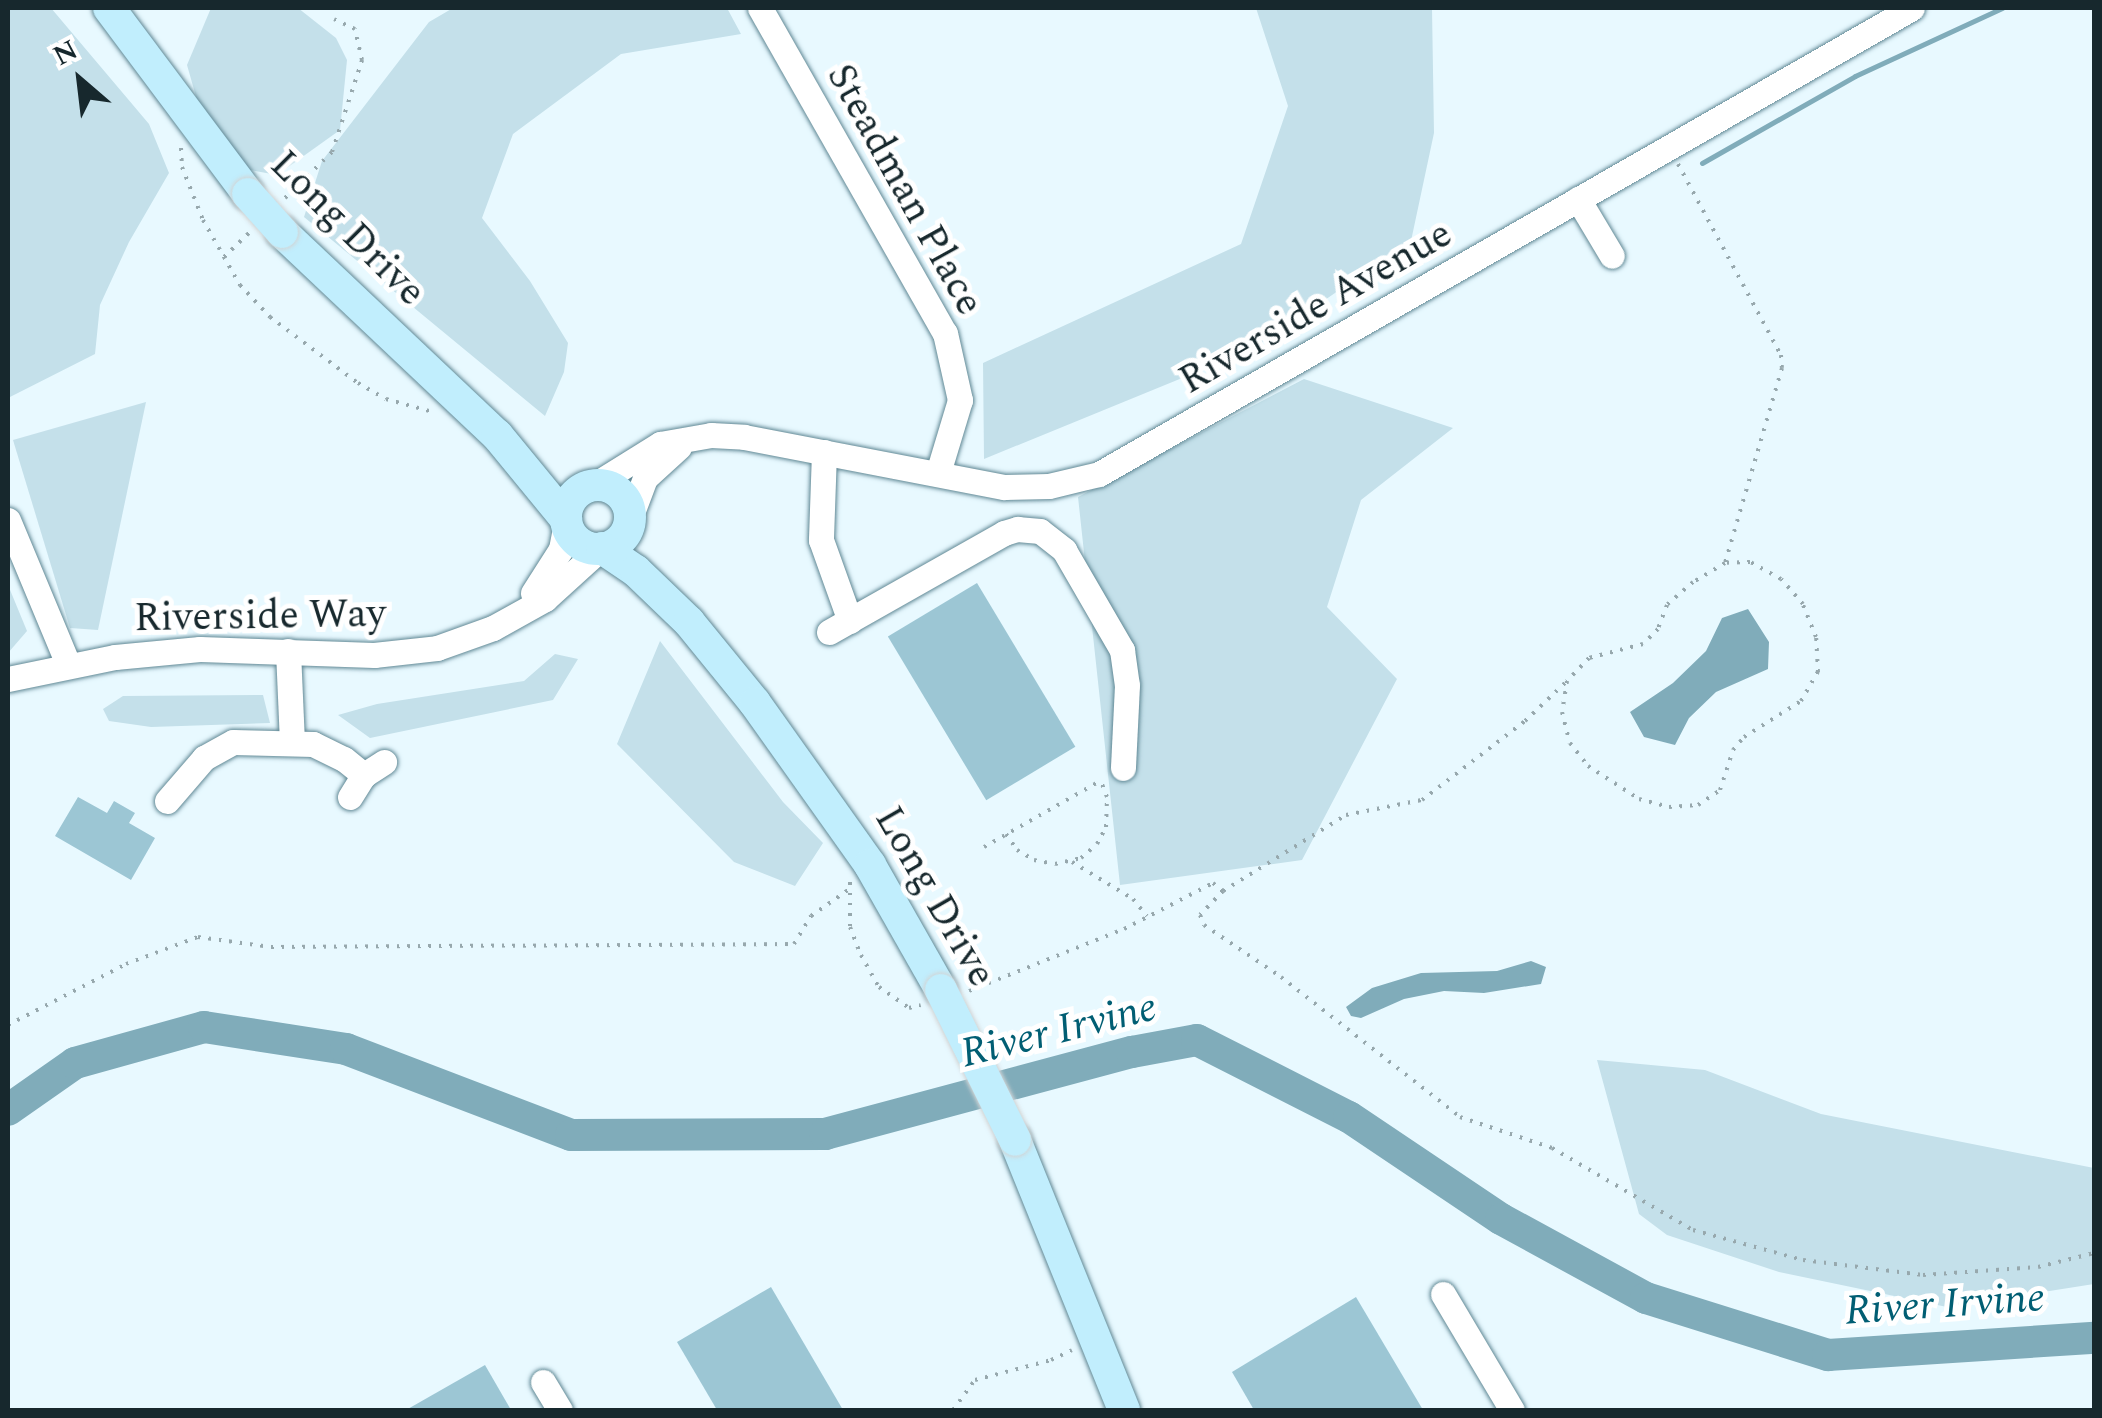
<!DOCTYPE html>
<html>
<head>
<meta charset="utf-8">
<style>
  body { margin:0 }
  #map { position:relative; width:2102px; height:1418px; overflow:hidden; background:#e8f9ff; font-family:Spectral,serif }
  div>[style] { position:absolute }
  .green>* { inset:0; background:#c4e0ea }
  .water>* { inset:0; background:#80acba }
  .stream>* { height:5px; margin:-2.5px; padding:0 2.5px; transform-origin:2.5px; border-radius:2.5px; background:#80acba }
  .river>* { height:32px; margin:-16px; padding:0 16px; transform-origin:16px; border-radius:16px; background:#80acba }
  .building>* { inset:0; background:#9cc6d4; transform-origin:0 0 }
  .path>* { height:4px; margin-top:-2px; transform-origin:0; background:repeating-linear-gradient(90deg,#97a8ad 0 2.5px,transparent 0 10.5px) }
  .roads { filter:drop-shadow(0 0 2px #608895) drop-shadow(0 0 2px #608895) }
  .minor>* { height:25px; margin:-12.5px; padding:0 12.5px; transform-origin:12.5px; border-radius:12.5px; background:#fff }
  .major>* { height:32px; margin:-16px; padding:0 16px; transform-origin:16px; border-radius:16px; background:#c1eefd }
  .major>.ring { margin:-16px; padding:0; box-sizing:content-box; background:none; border:32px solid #c1eefd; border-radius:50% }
  .bridges { filter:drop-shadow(0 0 2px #d1d4d5) drop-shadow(0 0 2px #d1d4d5) }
  .major-bridge>* { height:32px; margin:-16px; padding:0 16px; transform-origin:16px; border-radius:16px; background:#c1eefd }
  span { translate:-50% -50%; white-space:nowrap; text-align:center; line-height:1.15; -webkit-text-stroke:10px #fff; paint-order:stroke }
  .street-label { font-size:40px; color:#17282d }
  .water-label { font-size:42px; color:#015e73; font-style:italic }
  .frame { position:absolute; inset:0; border:10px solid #17282d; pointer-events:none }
  .north { position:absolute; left:30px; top:30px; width:100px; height:100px; -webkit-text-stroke:8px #fff; paint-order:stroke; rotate:332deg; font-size:28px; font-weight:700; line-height:40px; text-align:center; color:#17282d }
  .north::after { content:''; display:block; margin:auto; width:35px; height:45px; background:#17282d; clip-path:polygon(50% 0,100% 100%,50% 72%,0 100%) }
</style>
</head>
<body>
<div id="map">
  <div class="green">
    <div style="clip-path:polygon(8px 8px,51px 8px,149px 124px,169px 173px,129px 242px,100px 305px,95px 354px,8px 398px)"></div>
    <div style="clip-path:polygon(211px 8px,298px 8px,336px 38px,347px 60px,340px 130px,277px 175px,245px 169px,199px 107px,187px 65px)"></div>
    <div style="clip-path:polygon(453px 8px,727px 8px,741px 34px,621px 54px,513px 134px,482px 218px,530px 281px,568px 343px,564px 372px,545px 416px,304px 217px,322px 161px,429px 22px)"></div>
    <div style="clip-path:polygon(1256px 8px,1432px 8px,1434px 133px,1411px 241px,1253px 349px,984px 459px,983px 363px,1241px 244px,1288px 106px)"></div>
    <div style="clip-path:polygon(1304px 379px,1453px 428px,1361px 500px,1327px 607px,1397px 679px,1302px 860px,1120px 885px,1078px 497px)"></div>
    <div style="clip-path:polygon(146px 402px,98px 630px,70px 628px,13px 440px)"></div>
    <div style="clip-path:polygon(8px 585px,27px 631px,8px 653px)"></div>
    <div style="clip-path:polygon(660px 641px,783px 802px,823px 843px,795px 886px,734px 862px,617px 744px)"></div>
    <div style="clip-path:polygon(555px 654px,578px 659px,553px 700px,370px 738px,338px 715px,377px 704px,524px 681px)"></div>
    <div style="clip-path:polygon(263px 695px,270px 723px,151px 727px,109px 721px,103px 709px,123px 696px)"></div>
    <div style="clip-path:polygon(1597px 1060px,1705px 1070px,1821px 1114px,2094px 1168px,2094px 1284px,1947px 1307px,1779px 1272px,1667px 1235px,1639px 1214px)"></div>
  </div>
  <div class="water">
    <div style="clip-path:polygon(1748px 609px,1769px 642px,1768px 669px,1716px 692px,1689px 718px,1675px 745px,1644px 737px,1630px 712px,1673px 683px,1706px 651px,1722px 618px)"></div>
    <div style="clip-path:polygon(1531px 961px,1546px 967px,1541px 984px,1484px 993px,1444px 991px,1404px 999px,1361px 1018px,1351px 1016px,1346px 1007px,1372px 988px,1421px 973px,1497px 971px)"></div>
  </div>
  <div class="stream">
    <div style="left:1702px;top:163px;width:176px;rotate:-29.6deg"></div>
    <div style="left:1855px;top:76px;width:162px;rotate:-24.8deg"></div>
  </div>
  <div class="river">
    <div style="left:8px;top:1110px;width:82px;rotate:-35deg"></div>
    <div style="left:75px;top:1063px;width:134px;rotate:-15.6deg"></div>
    <div style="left:204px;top:1027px;width:144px;rotate:8.8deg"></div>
    <div style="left:346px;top:1049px;width:241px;rotate:20.9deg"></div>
    <div style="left:571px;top:1135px;width:254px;rotate:-0.2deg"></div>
    <div style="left:825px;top:1134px;width:318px;rotate:-15deg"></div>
    <div style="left:1132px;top:1052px;width:66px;rotate:-10.5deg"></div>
    <div style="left:1197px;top:1040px;width:170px;rotate:26.9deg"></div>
    <div style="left:1349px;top:1117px;width:183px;rotate:33.9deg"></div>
    <div style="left:1501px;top:1219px;width:165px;rotate:28.6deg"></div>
    <div style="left:1646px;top:1298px;width:191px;rotate:17.4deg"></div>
    <div style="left:1828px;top:1355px;width:267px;rotate:-3.7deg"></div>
  </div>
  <div class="building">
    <div style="left:977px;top:583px;width:191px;height:104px;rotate:59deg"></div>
    <div style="clip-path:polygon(78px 797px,107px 813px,114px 801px,135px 813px,129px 823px,155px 838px,131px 880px,55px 836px)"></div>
    <div style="clip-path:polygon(771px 1287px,843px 1410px,717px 1410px,677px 1342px)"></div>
    <div style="clip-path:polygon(1356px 1297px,1423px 1410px,1254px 1410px,1232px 1372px)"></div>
    <div style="clip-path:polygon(485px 1365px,511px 1410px,406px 1410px)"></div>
  </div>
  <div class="path">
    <div style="left:181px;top:148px;width:19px;rotate:87deg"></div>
    <div style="left:182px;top:167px;width:57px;rotate:68.4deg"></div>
    <div style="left:203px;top:220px;width:75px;rotate:60.4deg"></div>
    <div style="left:240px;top:285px;width:44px;rotate:46.8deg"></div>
    <div style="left:270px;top:317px;width:110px;rotate:36.9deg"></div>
    <div style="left:358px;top:383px;width:32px;rotate:30deg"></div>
    <div style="left:386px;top:399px;width:49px;rotate:15.5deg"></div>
    <div style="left:1678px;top:164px;width:217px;rotate:61.7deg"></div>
    <div style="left:1781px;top:355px;width:13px;rotate:86deg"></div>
    <div style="left:1782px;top:368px;width:203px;rotate:106.3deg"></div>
    <div style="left:1725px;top:563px;width:37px;rotate:149deg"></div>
    <div style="left:1693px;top:582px;width:35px;rotate:139deg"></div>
    <div style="left:1667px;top:605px;width:26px;rotate:111deg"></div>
    <div style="left:1658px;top:629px;width:21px;rotate:135deg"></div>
    <div style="left:1643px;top:644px;width:56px;rotate:165.5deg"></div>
    <div style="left:1589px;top:658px;width:32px;rotate:134deg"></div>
    <div style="left:1567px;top:681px;width:31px;rotate:99deg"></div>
    <div style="left:1562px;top:712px;width:32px;rotate:76deg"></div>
    <div style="left:1570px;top:743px;width:29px;rotate:52deg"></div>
    <div style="left:1588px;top:766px;width:61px;rotate:32.9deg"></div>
    <div style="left:1639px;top:799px;width:31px;rotate:15deg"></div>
    <div style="left:1669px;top:807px;width:29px;rotate:-4deg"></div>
    <div style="left:1698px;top:805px;width:27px;rotate:-34deg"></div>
    <div style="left:1720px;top:790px;width:42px;rotate:-72deg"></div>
    <div style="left:1733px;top:750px;width:17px;rotate:-50deg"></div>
    <div style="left:1744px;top:737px;width:67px;rotate:-32.3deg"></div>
    <div style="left:1801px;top:701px;width:34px;rotate:-60deg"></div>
    <div style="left:1818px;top:672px;width:35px;rotate:-93deg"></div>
    <div style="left:1816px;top:637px;width:35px;rotate:-112deg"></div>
    <div style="left:1803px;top:604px;width:33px;rotate:-131deg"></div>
    <div style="left:1781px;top:579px;width:35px;rotate:-151deg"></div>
    <div style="left:1750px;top:562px;width:25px;rotate:178deg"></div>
    <div style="left:285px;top:198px;width:66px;rotate:-44.4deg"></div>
    <div style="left:332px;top:152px;width:97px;rotate:-71.9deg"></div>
    <div style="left:362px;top:60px;width:32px;rotate:-103deg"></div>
    <div style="left:355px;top:29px;width:23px;rotate:-155deg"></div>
    <div style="left:224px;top:257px;width:35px;rotate:-44deg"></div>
    <div style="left:1006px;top:834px;width:19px;rotate:55deg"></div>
    <div style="left:1017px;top:850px;width:20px;rotate:30deg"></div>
    <div style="left:1034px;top:860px;width:21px;rotate:11deg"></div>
    <div style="left:1055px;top:864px;width:27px;rotate:-13deg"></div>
    <div style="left:1081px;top:858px;width:21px;rotate:-41deg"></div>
    <div style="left:1097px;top:844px;width:19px;rotate:-62deg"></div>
    <div style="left:1106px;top:827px;width:30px;rotate:-88deg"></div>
    <div style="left:1107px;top:797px;width:17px;rotate:-111deg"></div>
    <div style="left:984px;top:847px;width:136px;rotate:-29.6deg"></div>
    <div style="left:1072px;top:862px;width:71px;rotate:31.2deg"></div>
    <div style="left:1133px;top:899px;width:22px;rotate:51deg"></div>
    <div style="left:850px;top:882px;width:45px;rotate:90deg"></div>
    <div style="left:850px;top:927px;width:30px;rotate:69deg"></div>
    <div style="left:861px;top:955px;width:37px;rotate:61deg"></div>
    <div style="left:879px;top:987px;width:37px;rotate:35deg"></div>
    <div style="left:909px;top:1008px;width:12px;rotate:-14deg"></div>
    <div style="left:1223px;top:891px;width:145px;rotate:-31.7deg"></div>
    <div style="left:1346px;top:815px;width:77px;rotate:-11.2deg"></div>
    <div style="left:1422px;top:800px;width:130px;rotate:-37.5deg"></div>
    <div style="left:1525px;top:721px;width:58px;rotate:-43.6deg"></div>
    <div style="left:969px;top:991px;width:167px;rotate:-21.8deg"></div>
    <div style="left:1124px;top:929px;width:100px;rotate:-27.3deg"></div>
    <div style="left:1213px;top:883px;width:13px;rotate:39deg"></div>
    <div style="left:1223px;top:891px;width:33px;rotate:134deg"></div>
    <div style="left:1200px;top:915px;width:11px;rotate:68deg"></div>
    <div style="left:1204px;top:925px;width:93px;rotate:34deg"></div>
    <div style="left:1281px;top:977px;width:227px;rotate:38deg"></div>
    <div style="left:1460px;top:1117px;width:97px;rotate:18.6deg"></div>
    <div style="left:1552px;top:1148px;width:163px;rotate:30.2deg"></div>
    <div style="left:1693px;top:1230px;width:114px;rotate:15.3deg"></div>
    <div style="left:1803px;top:1260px;width:121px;rotate:7.1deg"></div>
    <div style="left:1923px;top:1275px;width:115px;rotate:-4deg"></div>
    <div style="left:2038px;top:1267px;width:58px;rotate:-14deg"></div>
    <div style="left:8px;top:1025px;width:133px;rotate:-27.3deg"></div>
    <div style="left:126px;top:964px;width:77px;rotate:-20.6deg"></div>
    <div style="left:198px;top:937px;width:74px;rotate:7.8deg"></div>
    <div style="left:271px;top:947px;width:523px;rotate:-0.33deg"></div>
    <div style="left:794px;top:944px;width:33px;rotate:-59deg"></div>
    <div style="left:811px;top:916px;width:45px;rotate:-35.1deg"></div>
    <div style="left:953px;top:1410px;width:37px;rotate:-54deg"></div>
    <div style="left:975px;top:1380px;width:79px;rotate:-14.7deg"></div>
    <div style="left:1051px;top:1360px;width:23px;rotate:-25deg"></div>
  </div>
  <div class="roads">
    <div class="minor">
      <div style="left:760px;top:8px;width:374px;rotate:60.4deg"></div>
      <div style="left:945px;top:333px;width:69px;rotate:77.4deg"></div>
      <div style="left:960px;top:400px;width:76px;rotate:106.8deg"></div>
      <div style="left:1578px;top:199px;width:66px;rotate:59.2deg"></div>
      <div style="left:824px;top:452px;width:88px;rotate:92deg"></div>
      <div style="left:821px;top:540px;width:86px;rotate:70.3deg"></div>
      <div style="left:594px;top:485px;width:78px;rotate:-31.8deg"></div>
      <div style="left:660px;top:444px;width:52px;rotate:-10deg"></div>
      <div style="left:711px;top:435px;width:33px;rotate:3deg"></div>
      <div style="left:744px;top:437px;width:265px;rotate:10.9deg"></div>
      <div style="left:1004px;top:487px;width:45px;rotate:-1.3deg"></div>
      <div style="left:1049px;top:486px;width:51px;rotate:-13.5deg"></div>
      <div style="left:1099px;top:474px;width:937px;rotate:-29.82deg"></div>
      <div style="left:630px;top:518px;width:43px;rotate:-69.4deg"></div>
      <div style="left:645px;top:478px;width:46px;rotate:-42.4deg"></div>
      <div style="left:8px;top:520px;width:156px;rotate:67.4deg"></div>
      <div style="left:533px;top:593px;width:52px;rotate:-57.5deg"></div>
      <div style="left:561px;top:549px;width:26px;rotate:-79deg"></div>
      <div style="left:829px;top:632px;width:201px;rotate:-29.5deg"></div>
      <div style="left:1004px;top:533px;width:14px;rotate:-17deg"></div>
      <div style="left:1017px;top:529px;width:23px;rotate:5deg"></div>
      <div style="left:1040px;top:531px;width:31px;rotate:38deg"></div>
      <div style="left:1064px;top:550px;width:116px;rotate:59.9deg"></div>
      <div style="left:1122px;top:650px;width:35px;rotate:82deg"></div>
      <div style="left:1127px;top:685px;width:83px;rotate:92.8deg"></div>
      <div style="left:288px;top:651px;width:90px;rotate:87.5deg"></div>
      <div style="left:8px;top:679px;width:109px;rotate:-11.6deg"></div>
      <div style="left:115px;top:657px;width:85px;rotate:-5.4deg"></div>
      <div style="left:200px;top:649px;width:174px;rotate:2deg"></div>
      <div style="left:374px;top:655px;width:63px;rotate:-6.3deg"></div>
      <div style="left:437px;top:648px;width:59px;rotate:-19.7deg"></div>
      <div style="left:493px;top:628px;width:60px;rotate:-29.1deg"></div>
      <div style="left:545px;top:599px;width:74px;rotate:-42.3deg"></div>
      <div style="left:350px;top:797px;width:26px;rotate:-58deg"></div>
      <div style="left:364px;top:775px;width:24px;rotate:-33deg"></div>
      <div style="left:167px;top:801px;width:57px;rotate:-49.3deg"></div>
      <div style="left:204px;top:758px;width:33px;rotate:-29deg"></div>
      <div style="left:233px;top:742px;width:80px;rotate:1.4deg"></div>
      <div style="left:313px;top:744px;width:34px;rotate:26deg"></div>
      <div style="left:344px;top:759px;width:26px;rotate:39deg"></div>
      <div style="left:1443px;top:1294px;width:135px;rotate:59.3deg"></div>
      <div style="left:543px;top:1382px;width:33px;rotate:59deg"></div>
    </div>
    <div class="major">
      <div style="left:109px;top:8px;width:232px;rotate:53.2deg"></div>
      <div style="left:282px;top:232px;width:296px;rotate:43.4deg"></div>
      <div style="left:497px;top:435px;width:109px;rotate:50.6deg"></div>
      <div class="ring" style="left:566px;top:485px;width:32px;height:32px"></div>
      <div style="left:602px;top:548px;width:41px;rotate:34.1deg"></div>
      <div style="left:636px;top:571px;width:74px;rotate:43.9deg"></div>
      <div style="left:689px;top:622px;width:104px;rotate:50.8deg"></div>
      <div style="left:755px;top:703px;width:199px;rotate:54.6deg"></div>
      <div style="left:870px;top:865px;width:144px;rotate:60.4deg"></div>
      <div style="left:1015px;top:1140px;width:291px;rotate:68deg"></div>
    </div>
  </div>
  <div class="bridges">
    <div class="major-bridge">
      <div style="left:248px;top:194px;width:51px;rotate:48.2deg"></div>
      <div style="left:941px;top:990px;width:167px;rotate:63.7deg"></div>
    </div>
  </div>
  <div class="street-label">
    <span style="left:904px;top:190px;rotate:61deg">Steadman Place</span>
    <span style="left:347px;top:229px;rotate:45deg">Long Drive</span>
    <span style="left:1316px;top:308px;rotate:-30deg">Riverside Avenue</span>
    <span style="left:260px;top:617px;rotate:-1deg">Riverside Way</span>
    <span style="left:934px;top:897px;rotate:60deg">Long Drive</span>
  </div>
  <div class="water-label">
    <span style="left:1059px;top:1031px;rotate:-14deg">River Irvine</span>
    <span style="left:1945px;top:1305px;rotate:-4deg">River Irvine</span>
  </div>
  <div class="frame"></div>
  <div class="north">N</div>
</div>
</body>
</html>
